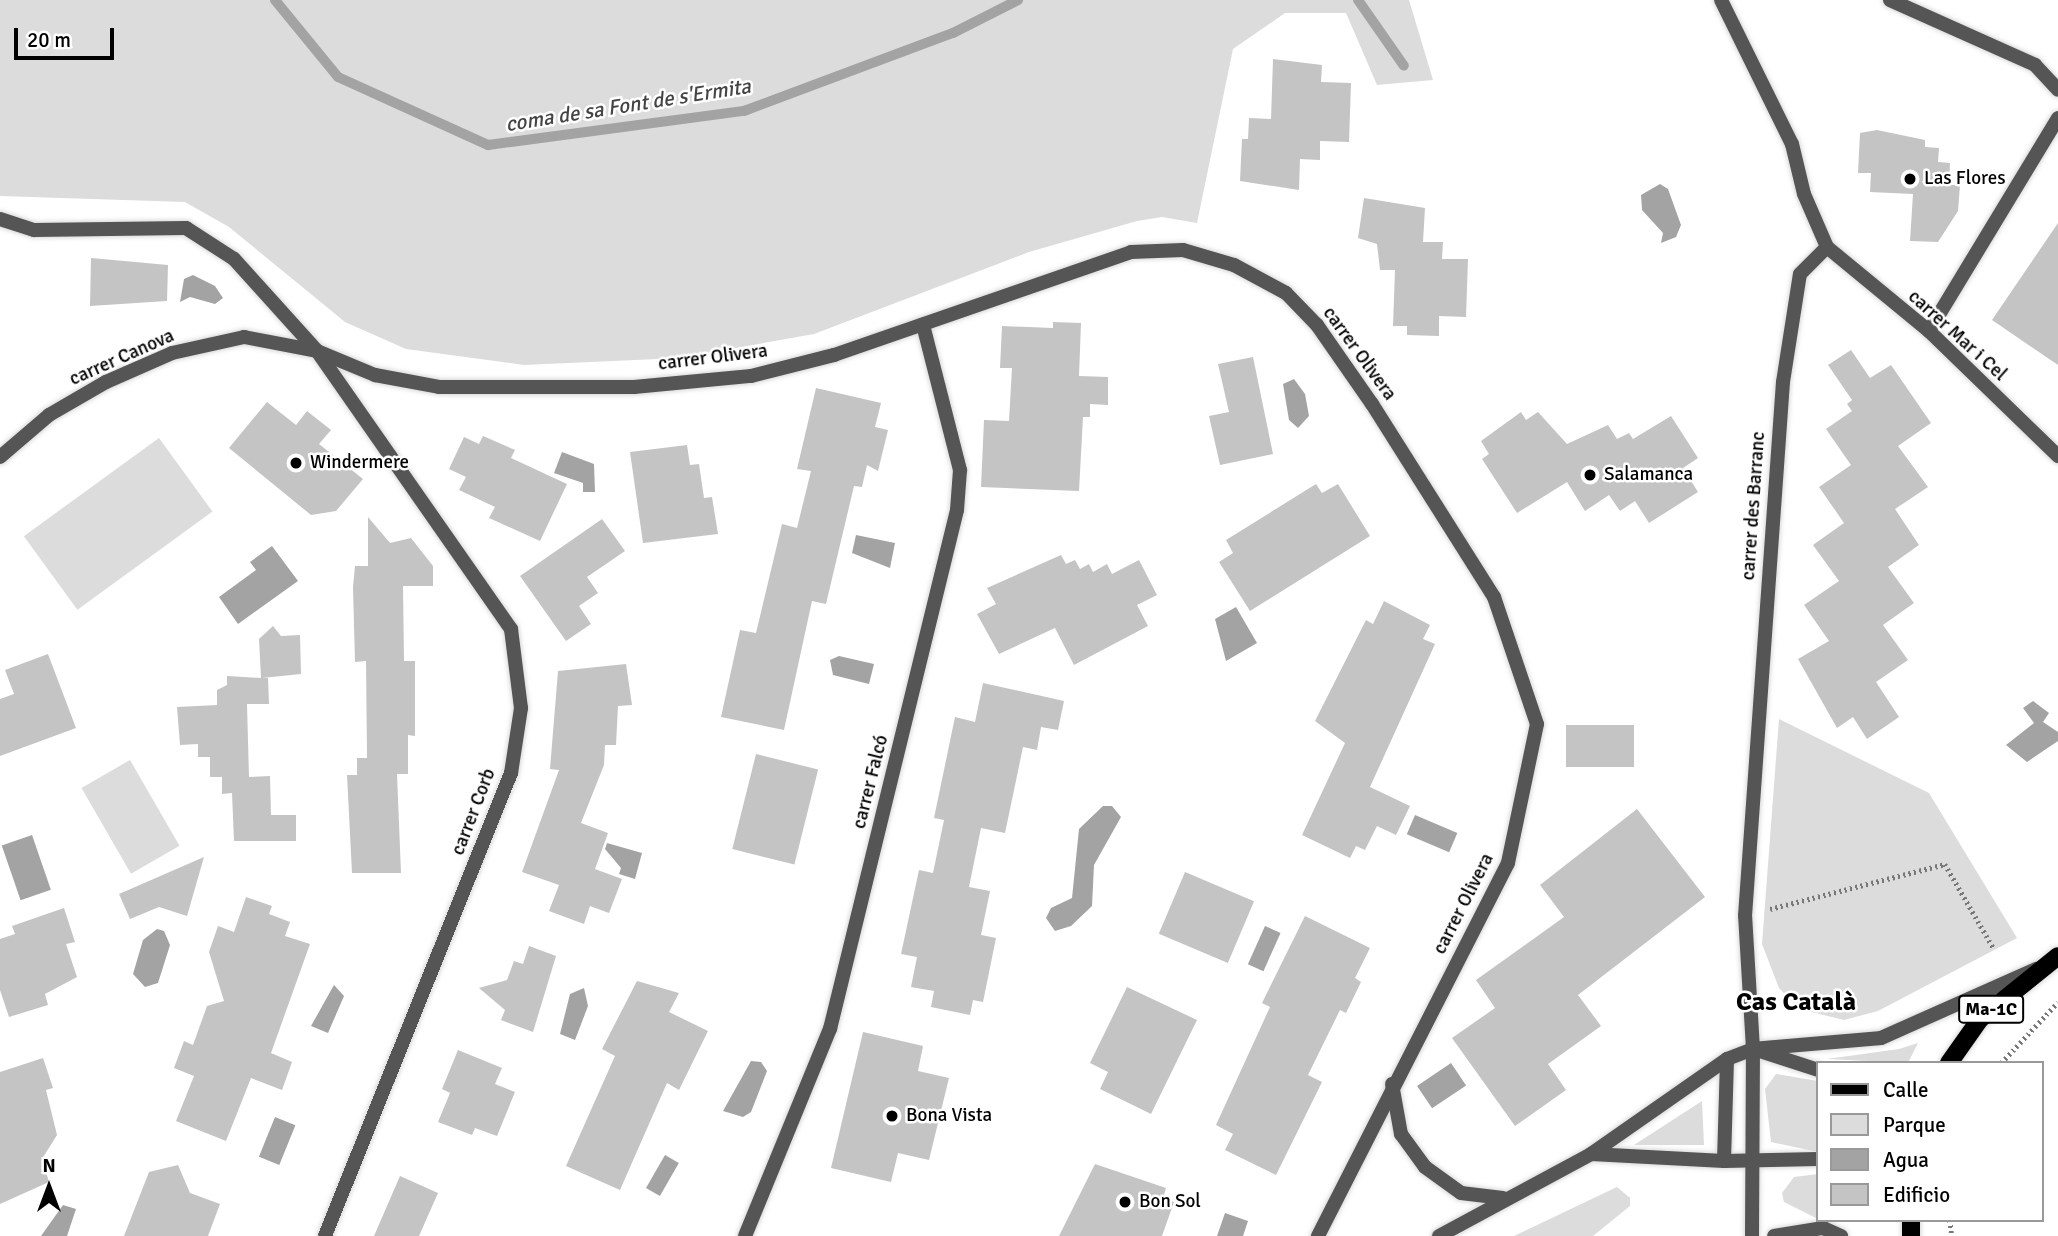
<!DOCTYPE html>
<html>
<head>
<meta charset="utf-8">
<style>
  body { margin:0 }
  #map { position:relative; width:2058px; height:1236px; overflow:hidden; background:#fff; font-family:Signika,sans-serif }
  div>[style] { position:absolute }
  .green>* { inset:0; background:#dcdcdc; transform-origin:0 0 }
  .water>* { inset:0; background:#a3a3a3; transform-origin:0 0 }
  .stream>* { height:10px; margin:-5px; padding:0 5px; transform-origin:5px; border-radius:5px; background:#a3a3a3 }
  .building>* { inset:0; background:#c4c4c4; transform-origin:0 0 }
  .path>* { height:4.5px; margin-top:-2.25px; transform-origin:0; background:repeating-linear-gradient(90deg,#777 0 2px,transparent 0 5.5px) }
  .roads { filter:drop-shadow(0 0 2px #dbdbdb) drop-shadow(0 0 2px #dbdbdb) }
  .street>* { height:14px; margin:-7px; padding:0 7px; transform-origin:7px; border-radius:7px; background:#555 }
  .primary>* { height:18px; margin:-9px; padding:0 9px; transform-origin:9px; border-radius:9px; background:#000 }
  .dots>* { width:19px; height:19px; translate:-50% -50%; box-sizing:border-box; border:4px solid #fff; border-radius:50% }
  span { translate:-50% -50%; white-space:nowrap; text-align:center; line-height:1.15; -webkit-text-stroke:5px #fff; paint-order:stroke }
  .shield-label span { padding:2px 5px; background:#fff; border:2px solid; border-radius:5px; -webkit-text-stroke-width:0 }
  .shield-label { font-size:18px; color:#000; font-weight:700 }
  .poi-label { font-size:19px; color:#000 }
  .left { translate:0 -50%; text-align:left }
  .street-label { font-size:19px; color:#000 }
  .water-label { font-size:21px; color:#444; font-style:italic }
  .district-label { font-size:26px; color:#000; font-weight:700 }
  .legend { position:absolute; left:1816px; top:1061px; width:228px; height:161px; box-sizing:border-box; background:#fff; border:2px solid #999; margin:0; padding:9px 12px; list-style:none; font-size:21px; color:#000 }
  .legend li { display:flex; align-items:center; gap:14px; height:35px }
  .legend b { width:35px; border:2px solid #999 }
  .north { position:absolute; left:14px; top:1152px; width:70px; height:70px; -webkit-text-stroke:5px #fff; paint-order:stroke; rotate:0deg; font-size:19px; font-weight:700; line-height:28px; text-align:center; color:#000 }
  .north::after { content:''; display:block; margin:auto; width:24px; height:32px; background:#000; clip-path:polygon(50% 0,100% 100%,50% 72%,0 100%) }
  .scale { position:absolute; left:14px; top:28px; width:100px; height:32px; box-sizing:border-box; border:4px solid #000; border-top:0; padding-left:9px; font-size:21px; line-height:24px; white-space:nowrap; color:#000; -webkit-text-stroke:5px #fff; paint-order:stroke }
</style>
</head>
<body>
<div id="map">
  <div class="green">
    <div style="clip-path:polygon(0 0,1409px 0,1433px 80px,1377px 85px,1346px 13px,1285px 13px,1233px 49px,1197px 223px,1162px 217px,1137px 221px,1029px 252px,814px 334px,680px 358px,524px 365px,406px 349px,345px 322px,229px 227px,185px 202px,0 196px)"></div>
    <div style="left:159px;top:438px;width:91px;height:167px;rotate:54deg"></div>
    <div style="clip-path:polygon(1779px 719px,1929px 793px,2017px 938px,1878px 1011px,1844px 1020px,1799px 1009px,1779px 988px,1762px 944px)"></div>
    <div style="left:130px;top:760px;width:99px;height:56px;rotate:60deg"></div>
    <div style="clip-path:polygon(1918px 1043px,1908px 1063px,1827px 1059px,1899px 1049px)"></div>
    <div style="clip-path:polygon(1776px 1074px,1818px 1081px,1818px 1152px,1771px 1142px,1765px 1089px)"></div>
    <div style="clip-path:polygon(1702px 1101px,1704px 1145px,1634px 1145px)"></div>
    <div style="clip-path:polygon(1818px 1174px,1818px 1219px,1784px 1202px,1782px 1193px,1794px 1177px)"></div>
    <div style="clip-path:polygon(1617px 1187px,1630px 1198px,1630px 1206px,1593px 1236px,1514px 1236px)"></div>
  </div>
  <div class="water">
    <div style="clip-path:polygon(1660px 184px,1668px 189px,1681px 225px,1676px 237px,1661px 243px,1663px 233px,1642px 210px,1641px 195px)"></div>
    <div style="clip-path:polygon(193px 275px,215px 286px,223px 298px,215px 304px,190px 297px,180px 302px,184px 279px)"></div>
    <div style="clip-path:polygon(1294px 379px,1305px 394px,1309px 416px,1298px 428px,1289px 420px,1283px 384px)"></div>
    <div style="clip-path:polygon(562px 452px,594px 464px,595px 492px,583px 492px,583px 483px,554px 473px)"></div>
    <div style="clip-path:polygon(856px 535px,895px 543px,890px 568px,852px 553px)"></div>
    <div style="clip-path:polygon(272px 546px,298px 581px,238px 624px,219px 597px,256px 570px,250px 562px)"></div>
    <div style="clip-path:polygon(1236px 607px,1257px 643px,1226px 661px,1215px 619px)"></div>
    <div style="clip-path:polygon(839px 656px,874px 664px,869px 684px,833px 675px,830px 660px)"></div>
    <div style="clip-path:polygon(2033px 701px,2049px 713px,2043px 722px,2058px 732px,2058px 741px,2027px 762px,2006px 745px,2034px 723px,2023px 708px)"></div>
    <div style="clip-path:polygon(1103px 806px,1112px 806px,1121px 817px,1094px 865px,1092px 906px,1071px 926px,1055px 931px,1046px 918px,1051px 908px,1072px 898px,1079px 829px)"></div>
    <div style="left:1415px;top:815px;width:46px;height:21px;rotate:23deg"></div>
    <div style="left:32px;top:835px;width:58px;height:32px;rotate:71deg"></div>
    <div style="clip-path:polygon(607px 843px,642px 853px,635px 879px,619px 874px,621px 868px,605px 849px)"></div>
    <div style="left:1265px;top:926px;width:17px;height:42px;rotate:24deg"></div>
    <div style="clip-path:polygon(157px 929px,164px 931px,170px 945px,158px 983px,145px 987px,133px 974px,143px 940px)"></div>
    <div style="clip-path:polygon(334px 985px,344px 996px,328px 1033px,311px 1026px)"></div>
    <div style="clip-path:polygon(584px 988px,588px 1006px,575px 1040px,560px 1034px,570px 994px)"></div>
    <div style="clip-path:polygon(751px 1061px,761px 1062px,767px 1071px,751px 1112px,743px 1117px,723px 1111px)"></div>
    <div style="left:1451px;top:1063px;width:27px;height:41px;rotate:56deg"></div>
    <div style="left:275px;top:1117px;width:22px;height:43px;rotate:22deg"></div>
    <div style="left:665px;top:1155px;width:16px;height:38px;rotate:30deg"></div>
    <div style="clip-path:polygon(63px 1205px,76px 1209px,67px 1236px,41px 1236px)"></div>
    <div style="clip-path:polygon(1225px 1213px,1248px 1221px,1243px 1236px,1217px 1236px)"></div>
  </div>
  <div class="stream">
    <div style="left:275px;top:0;width:99px;rotate:50.7deg"></div>
    <div style="left:338px;top:77px;width:165px;rotate:24.4deg"></div>
    <div style="left:488px;top:145px;width:258px;rotate:-7.6deg"></div>
    <div style="left:744px;top:111px;width:223px;rotate:-20.5deg"></div>
    <div style="left:953px;top:33px;width:73px;rotate:-26.9deg"></div>
    <div style="left:1358px;top:0;width:80px;rotate:55.1deg"></div>
  </div>
  <div class="building">
    <div style="clip-path:polygon(1273px 59px,1322px 65px,1321px 82px,1351px 83px,1349px 142px,1320px 141px,1320px 160px,1300px 159px,1299px 190px,1240px 181px,1242px 139px,1248px 139px,1249px 118px,1271px 119px)"></div>
    <div style="clip-path:polygon(1877px 130px,1925px 140px,1925px 147px,1939px 148px,1938px 162px,1950px 163px,1949px 185px,1960px 185px,1958px 211px,1938px 242px,1910px 241px,1913px 194px,1870px 192px,1871px 173px,1858px 173px,1860px 133px)"></div>
    <div style="clip-path:polygon(1364px 198px,1425px 208px,1423px 242px,1443px 242px,1442px 259px,1468px 259px,1466px 317px,1439px 316px,1439px 336px,1407px 335px,1407px 326px,1393px 326px,1395px 270px,1380px 270px,1377px 244px,1358px 238px)"></div>
    <div style="clip-path:polygon(2058px 223px,2058px 365px,1992px 320px)"></div>
    <div style="clip-path:polygon(91px 258px,168px 265px,167px 301px,90px 306px)"></div>
    <div style="clip-path:polygon(1053px 322px,1081px 323px,1079px 376px,1108px 377px,1108px 405px,1090px 404px,1090px 417px,1083px 417px,1079px 491px,981px 487px,984px 420px,1009px 421px,1012px 368px,1000px 368px,1002px 326px,1053px 328px)"></div>
    <div style="clip-path:polygon(1851px 350px,1870px 378px,1891px 365px,1931px 423px,1898px 446px,1928px 487px,1895px 509px,1919px 545px,1888px 567px,1914px 603px,1883px 625px,1908px 660px,1876px 682px,1899px 717px,1867px 739px,1853px 717px,1837px 728px,1798px 659px,1829px 641px,1804px 605px,1839px 581px,1813px 545px,1844px 523px,1819px 487px,1851px 465px,1826px 429px,1852px 411px,1847px 404px,1852px 400px,1828px 365px)"></div>
    <div style="clip-path:polygon(1253px 357px,1273px 454px,1220px 465px,1209px 416px,1229px 412px,1218px 364px)"></div>
    <div style="clip-path:polygon(816px 388px,881px 403px,875px 427px,888px 430px,878px 471px,867px 465px,862px 487px,854px 486px,826px 604px,812px 601px,784px 730px,721px 717px,740px 630px,756px 633px,782px 524px,797px 528px,811px 471px,797px 469px)"></div>
    <div style="clip-path:polygon(267px 402px,296px 425px,307px 411px,331px 430px,319px 444px,363px 479px,336px 511px,311px 515px,229px 448px)"></div>
    <div style="clip-path:polygon(1521px 412px,1526px 420px,1538px 412px,1567px 444px,1608px 425px,1617px 439px,1629px 433px,1633px 439px,1671px 416px,1698px 458px,1683px 468px,1698px 492px,1649px 523px,1635px 501px,1620px 511px,1609px 495px,1585px 511px,1567px 482px,1517px 513px,1482px 459px,1489px 454px,1481px 441px)"></div>
    <div style="clip-path:polygon(483px 436px,515px 450px,511px 458px,567px 484px,540px 541px,489px 518px,495px 507px,459px 490px,466px 477px,449px 469px,464px 437px,479px 444px)"></div>
    <div style="clip-path:polygon(687px 445px,690px 465px,699px 464px,704px 498px,712px 497px,718px 534px,643px 543px,630px 452px)"></div>
    <div style="clip-path:polygon(1316px 484px,1322px 493px,1338px 484px,1370px 536px,1250px 611px,1219px 562px,1233px 553px,1226px 540px)"></div>
    <div style="clip-path:polygon(368px 517px,390px 543px,411px 538px,433px 566px,433px 586px,403px 586px,404px 661px,415px 661px,415px 736px,408px 735px,408px 774px,397px 774px,401px 873px,352px 873px,347px 775px,357px 775px,357px 758px,367px 758px,366px 661px,355px 662px,353px 587px,355px 566px,368px 566px)"></div>
    <div style="clip-path:polygon(602px 519px,625px 551px,587px 577px,598px 593px,579px 606px,591px 624px,566px 641px,520px 576px)"></div>
    <div style="clip-path:polygon(1061px 555px,1066px 564px,1075px 560px,1080px 569px,1089px 564px,1093px 572px,1107px 564px,1112px 574px,1139px 560px,1157px 595px,1137px 605px,1148px 626px,1074px 665px,1055px 628px,999px 654px,977px 614px,996px 604px,987px 588px)"></div>
    <div style="clip-path:polygon(1384px 601px,1430px 625px,1423px 639px,1435px 644px,1370px 787px,1410px 806px,1396px 835px,1377px 826px,1365px 850px,1356px 846px,1350px 858px,1302px 835px,1345px 743px,1315px 721px,1366px 620px,1373px 624px)"></div>
    <div style="clip-path:polygon(273px 626px,281px 636px,300px 635px,301px 674px,262px 678px,268px 678px,269px 704px,247px 704px,249px 777px,270px 776px,271px 815px,296px 815px,296px 841px,234px 841px,232px 793px,222px 794px,222px 777px,210px 777px,210px 757px,198px 757px,198px 744px,180px 745px,177px 707px,217px 705px,217px 690px,227px 685px,227px 676px,261px 678px,259px 639px)"></div>
    <div style="clip-path:polygon(48px 654px,76px 728px,0 756px,0 699px,14px 694px,5px 670px)"></div>
    <div style="clip-path:polygon(626px 664px,632px 705px,618px 706px,616px 745px,605px 745px,604px 765px,581px 823px,608px 833px,595px 869px,622px 879px,609px 913px,590px 906px,584px 924px,549px 911px,559px 885px,522px 872px,559px 770px,550px 769px,558px 671px)"></div>
    <div style="clip-path:polygon(983px 683px,1064px 701px,1058px 730px,1041px 727px,1037px 750px,1023px 747px,1005px 833px,981px 828px,969px 887px,990px 891px,981px 935px,996px 938px,983px 1002px,973px 1000px,970px 1015px,931px 1007px,934px 991px,911px 987px,917px 957px,901px 954px,919px 870px,933px 873px,944px 820px,934px 818px,955px 717px,975px 722px)"></div>
    <div style="left:1566px;top:725px;width:68px;height:42px"></div>
    <div style="left:756px;top:754px;width:64px;height:98px;rotate:14deg"></div>
    <div style="clip-path:polygon(1637px 809px,1705px 897px,1578px 995px,1601px 1026px,1548px 1064px,1566px 1090px,1515px 1126px,1452px 1038px,1495px 1008px,1476px 980px,1564px 917px,1540px 885px)"></div>
    <div style="clip-path:polygon(204px 857px,187px 916px,159px 907px,130px 919px,119px 894px)"></div>
    <div style="left:1185px;top:872px;width:75px;height:67px;rotate:23deg"></div>
    <div style="clip-path:polygon(246px 897px,272px 906px,269px 914px,290px 922px,285px 936px,310px 944px,271px 1053px,292px 1062px,282px 1090px,251px 1078px,226px 1141px,176px 1121px,194px 1076px,174px 1068px,184px 1041px,193px 1045px,207px 1006px,224px 1001px,209px 952px,218px 926px,234px 932px)"></div>
    <div style="clip-path:polygon(64px 908px,75px 942px,66px 944px,77px 977px,45px 994px,48px 1005px,9px 1017px,0 990px,0 939px,15px 934px,12px 926px)"></div>
    <div style="clip-path:polygon(1305px 916px,1370px 948px,1355px 978px,1361px 982px,1346px 1013px,1340px 1010px,1308px 1075px,1322px 1082px,1276px 1175px,1225px 1150px,1233px 1134px,1216px 1125px,1270px 1007px,1262px 1003px)"></div>
    <div style="clip-path:polygon(529px 946px,556px 956px,533px 1032px,501px 1020px,505px 1010px,479px 988px,507px 980px,514px 961px,523px 964px)"></div>
    <div style="clip-path:polygon(637px 981px,679px 993px,669px 1012px,708px 1031px,679px 1090px,667px 1083px,620px 1190px,566px 1166px,615px 1056px,602px 1049px)"></div>
    <div style="clip-path:polygon(1127px 987px,1197px 1020px,1151px 1114px,1100px 1089px,1108px 1072px,1090px 1063px)"></div>
    <div style="clip-path:polygon(863px 1032px,923px 1046px,918px 1071px,949px 1078px,929px 1160px,898px 1153px,891px 1182px,831px 1168px)"></div>
    <div style="clip-path:polygon(458px 1050px,502px 1068px,495px 1084px,515px 1092px,497px 1136px,475px 1128px,472px 1135px,438px 1122px,450px 1093px,442px 1089px)"></div>
    <div style="clip-path:polygon(43px 1058px,53px 1088px,46px 1090px,57px 1135px,42px 1159px,49px 1182px,0 1204px,0 1072px)"></div>
    <div style="clip-path:polygon(1095px 1164px,1166px 1188px,1163px 1198px,1174px 1202px,1162px 1236px,1059px 1236px)"></div>
    <div style="clip-path:polygon(178px 1165px,190px 1193px,220px 1204px,208px 1236px,124px 1236px,149px 1172px)"></div>
    <div style="clip-path:polygon(400px 1176px,438px 1193px,419px 1236px,374px 1236px)"></div>
  </div>
  <div class="path">
    <div style="left:1770px;top:909px;width:181px;rotate:-14.4deg"></div>
    <div style="left:1945px;top:864px;width:98px;rotate:60deg"></div>
    <div style="left:2001px;top:1063px;width:83px;rotate:-46.9deg"></div>
    <div style="left:1950px;top:1220px;width:16px;rotate:83deg"></div>
  </div>
  <div class="roads">
    <div class="street">
      <div style="left:1721px;top:0;width:161px;rotate:63.8deg"></div>
      <div style="left:1792px;top:144px;width:51px;rotate:76.5deg"></div>
      <div style="left:1804px;top:194px;width:58px;rotate:66.5deg"></div>
      <div style="left:1827px;top:247px;width:132px;rotate:39.5deg"></div>
      <div style="left:1929px;top:331px;width:180px;rotate:44.1deg"></div>
      <div style="left:1890px;top:0;width:159px;rotate:24.1deg"></div>
      <div style="left:2035px;top:65px;width:34px;rotate:47deg"></div>
      <div style="left:0;top:219px;width:36px;rotate:18deg"></div>
      <div style="left:34px;top:230px;width:152px;rotate:-0.8deg"></div>
      <div style="left:186px;top:228px;width:57px;rotate:32.9deg"></div>
      <div style="left:234px;top:259px;width:124px;rotate:47.9deg"></div>
      <div style="left:317px;top:351px;width:339px;rotate:55.1deg"></div>
      <div style="left:511px;top:629px;width:80px;rotate:82.8deg"></div>
      <div style="left:521px;top:708px;width:66px;rotate:98.7deg"></div>
      <div style="left:511px;top:773px;width:499px;rotate:111.9deg"></div>
      <div style="left:1929px;top:331px;width:249px;rotate:-58.8deg"></div>
      <div style="left:0;top:457px;width:65px;rotate:-40.6deg"></div>
      <div style="left:49px;top:415px;width:66px;rotate:-30.1deg"></div>
      <div style="left:106px;top:382px;width:72px;rotate:-23.7deg"></div>
      <div style="left:172px;top:353px;width:74px;rotate:-12.5deg"></div>
      <div style="left:244px;top:337px;width:74px;rotate:10.9deg"></div>
      <div style="left:317px;top:351px;width:63px;rotate:22.5deg"></div>
      <div style="left:375px;top:375px;width:65px;rotate:10.6deg"></div>
      <div style="left:439px;top:387px;width:195px"></div>
      <div style="left:634px;top:387px;width:118px;rotate:-5.4deg"></div>
      <div style="left:751px;top:376px;width:86px;rotate:-14.2deg"></div>
      <div style="left:834px;top:355px;width:314px;rotate:-19.1deg"></div>
      <div style="left:1131px;top:252px;width:52px;rotate:-2.2deg"></div>
      <div style="left:1183px;top:250px;width:53px;rotate:16.4deg"></div>
      <div style="left:1234px;top:265px;width:59px;rotate:28.3deg"></div>
      <div style="left:1286px;top:293px;width:45px;rotate:45.9deg"></div>
      <div style="left:1317px;top:325px;width:96px;rotate:55.2deg"></div>
      <div style="left:1372px;top:404px;width:228px;rotate:57.7deg"></div>
      <div style="left:1494px;top:597px;width:134px;rotate:71.3deg"></div>
      <div style="left:1537px;top:724px;width:142px;rotate:101.8deg"></div>
      <div style="left:1508px;top:863px;width:419px;rotate:117deg"></div>
      <div style="left:1760px;top:1051px;width:61px;rotate:18.1deg"></div>
      <div style="left:1392px;top:1084px;width:51px;rotate:79.8deg"></div>
      <div style="left:1401px;top:1134px;width:41px;rotate:54deg"></div>
      <div style="left:1425px;top:1167px;width:44px;rotate:35.8deg"></div>
      <div style="left:1461px;top:1193px;width:42px;rotate:6.8deg"></div>
      <div style="left:1818px;top:1159px;width:94px;rotate:178.8deg"></div>
      <div style="left:1724px;top:1161px;width:133px;rotate:-177deg"></div>
      <div style="left:1591px;top:1154px;width:166px;rotate:-34.9deg"></div>
      <div style="left:1727px;top:1059px;width:28px;rotate:-21deg"></div>
      <div style="left:1753px;top:1049px;width:128px;rotate:-4.9deg"></div>
      <div style="left:1881px;top:1038px;width:170px;rotate:-24deg"></div>
      <div style="left:1724px;top:1161px;width:102px;rotate:-88.3deg"></div>
      <div style="left:745px;top:1236px;width:224px;rotate:-67.7deg"></div>
      <div style="left:830px;top:1029px;width:534px;rotate:-76.25deg"></div>
      <div style="left:957px;top:510px;width:40px;rotate:-85.7deg"></div>
      <div style="left:960px;top:470px;width:150px;rotate:-104.3deg"></div>
      <div style="left:1439px;top:1236px;width:173px;rotate:-28.3deg"></div>
      <div style="left:1752px;top:1236px;width:187px;rotate:-89.7deg"></div>
      <div style="left:1753px;top:1049px;width:133px;rotate:-93.4deg"></div>
      <div style="left:1745px;top:916px;width:535px;rotate:-85.93deg"></div>
      <div style="left:1783px;top:382px;width:109px;rotate:-81.1deg"></div>
      <div style="left:1800px;top:274px;width:38px;rotate:-45deg"></div>
      <div style="left:1774px;top:1236px;width:50px;rotate:-9.3deg"></div>
      <div style="left:1823px;top:1228px;width:20px;rotate:24deg"></div>
    </div>
    <div class="primary">
      <div style="left:1949px;top:1063px;width:54px;rotate:-54.8deg"></div>
      <div style="left:1980px;top:1019px;width:100px;rotate:-38.9deg"></div>
      <div style="left:1911px;top:1236px;width:16px;rotate:-90deg"></div>
    </div>
  </div>
  <div class="dots">
    <div style="left:1910px;top:179px;background:#000"></div>
    <div style="left:296px;top:463px;background:#000"></div>
    <div style="left:1590px;top:475px;background:#000"></div>
    <div style="left:892px;top:1116px;background:#000"></div>
    <div style="left:1125px;top:1202px;background:#000"></div>
  </div>
  <div class="shield-label">
    <span style="left:1991px;top:1009px">Ma-1C</span>
  </div>
  <div class="poi-label">
    <span class="left" style="left:1924px;top:179px">Las Flores</span>
    <span class="left" style="left:310px;top:463px">Windermere</span>
    <span class="left" style="left:1604px;top:475px">Salamanca</span>
    <span class="left" style="left:906px;top:1116px">Bona Vista</span>
    <span class="left" style="left:1139px;top:1202px">Bon Sol</span>
  </div>
  <div class="street-label">
    <span style="left:1957px;top:336px;rotate:42deg">carrer Mar i Cel</span>
    <span style="left:1359px;top:354px;rotate:54deg">carrer Olivera</span>
    <span style="left:122px;top:358px;rotate:-24deg">carrer Canova</span>
    <span style="left:713px;top:358px;rotate:-7deg">carrer Olivera</span>
    <span style="left:1754px;top:506px;rotate:-86deg">carrer des Barranc</span>
    <span style="left:871px;top:782px;rotate:-76deg">carrer Falcó</span>
    <span style="left:474px;top:812px;rotate:-69deg">carrer Corb</span>
    <span style="left:1464px;top:904px;rotate:-63deg">carrer Olivera</span>
  </div>
  <div class="water-label">
    <span style="left:628px;top:105px;rotate:-9deg">coma de sa Font de s'Ermita</span>
  </div>
  <div class="district-label">
    <span style="left:1796px;top:1003px">Cas Català</span>
  </div>
  <ul class="legend">
  <li><b style="height:9px;background:#000"></b>Calle</li>
  <li><b style="height:19px;background:#dcdcdc"></b>Parque</li>
  <li><b style="height:19px;background:#a3a3a3"></b>Agua</li>
  <li><b style="height:19px;background:#c4c4c4"></b>Edificio</li>
  </ul>
  <div class="north">N</div>
  <div class="scale">20 m</div>
</div>
</body>
</html>
